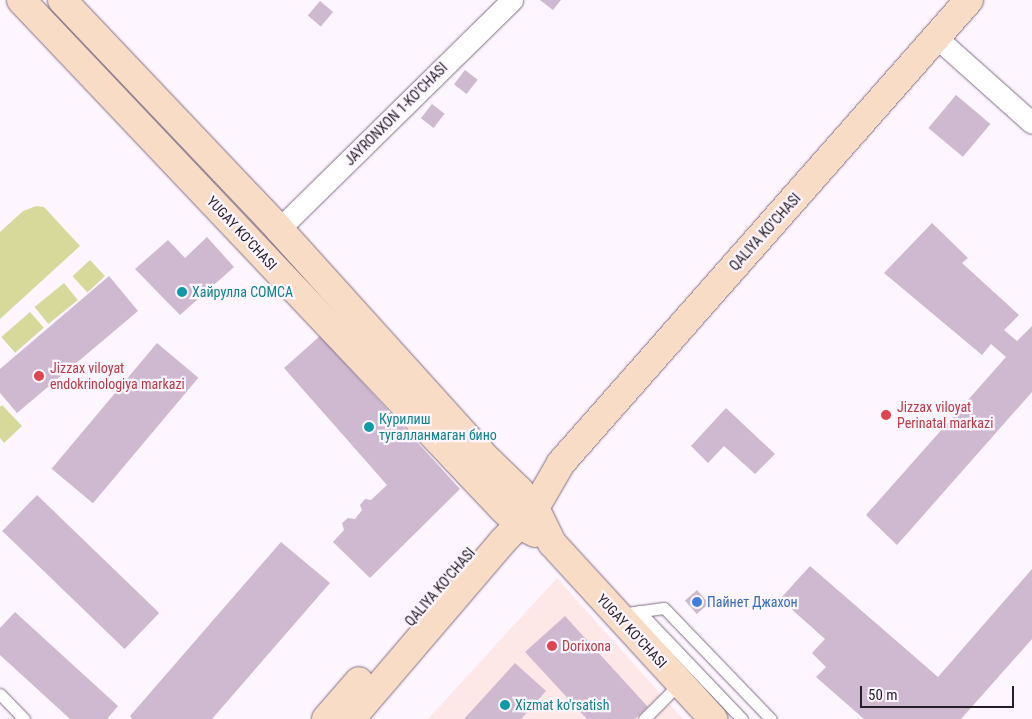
<!DOCTYPE html>
<html>
<head>
<meta charset="utf-8">
<style>
  body { margin:0 }
  #map { position:relative; width:1032px; height:719px; overflow:hidden; background:#fdf5ff; font-family:"Roboto Condensed",sans-serif }
  div>[style] { position:absolute }
  .commercial>* { inset:0; background:#fee8e7 }
  .green>* { inset:0; background:#d6d99a; transform-origin:0 0 }
  .building>* { inset:0; background:#ceb9d0; transform-origin:0 0 }
  .roads { filter:drop-shadow(0 0 1px #806e84) drop-shadow(0 0 1px #806e84) }
  .lane>* { height:11px; margin:-5.5px; padding:0 5.5px; transform-origin:5.5px; border-radius:5.5px; background:#fff }
  .street>* { height:21px; margin:-10.5px; padding:0 10.5px; transform-origin:10.5px; border-radius:10.5px; background:#fff }
  .secondary>* { height:28px; margin:-14px; padding:0 14px; transform-origin:14px; border-radius:14px; background:#f8dcc5 }
  .dots>* { width:14px; height:14px; translate:-50% -50%; box-sizing:border-box; border:2px solid #fdf5ff; border-radius:50% }
  span { translate:-50% -50%; white-space:nowrap; text-align:center; line-height:1.15; -webkit-text-stroke:4.5px #fdf5ff; paint-order:stroke }
  .street-label { font-size:14px; color:#251e27 }
  .culture-label { font-size:14px; color:#0d838f }
  .left { translate:0 -50%; text-align:left }
  .health-label { font-size:14px; color:#be3a42 }
  .shop-label { font-size:14px; color:#366cbe }
  .scale { position:absolute; left:860px; top:686px; width:154px; height:22px; box-sizing:border-box; border:2px solid #251e27; border-top:0; padding-left:6px; font-size:15px; line-height:18px; white-space:nowrap; color:#251e27; -webkit-text-stroke:4px #fdf5ff; paint-order:stroke }
</style>
</head>
<body>
<div id="map">
  <div class="commercial">
    <div style="clip-path:polygon(557px 578px,683px 719px,428px 719px)"></div>
  </div>
  <div class="green">
    <div style="clip-path:polygon(36px 206px,44px 207px,80px 246px,0 319px,0 232px,23px 211px)"></div>
    <div style="left:90px;top:260px;width:22px;height:24px;rotate:47deg"></div>
    <div style="left:64px;top:283px;width:22px;height:38px;rotate:51deg"></div>
    <div style="left:30px;top:312px;width:21px;height:38px;rotate:49deg"></div>
    <div style="clip-path:polygon(2px 405px,22px 426px,4px 443px,0 438px,0 407px)"></div>
  </div>
  <div class="building">
    <div style="clip-path:polygon(540px 0,561px 0,553px 10px)"></div>
    <div style="left:320px;top:1px;width:17px;height:19px;rotate:40deg"></div>
    <div style="left:465px;top:70px;width:16px;height:18px;rotate:38deg"></div>
    <div style="left:956px;top:95px;width:45px;height:43px;rotate:40deg"></div>
    <div style="left:432px;top:104px;width:16px;height:18px;rotate:38deg"></div>
    <div style="clip-path:polygon(932px 223px,968px 258px,962px 263px,1019px 315px,1004px 330px,1017px 341px,1032px 326px,1032px 392px,897px 545px,866px 515px,1006px 357px,991px 344px,982px 355px,884px 273px)"></div>
    <div style="clip-path:polygon(207px 237px,234px 267px,180px 315px,135px 269px,168px 240px,185px 258px)"></div>
    <div style="clip-path:polygon(109px 276px,138px 311px,17px 413px,0 393px,0 369px)"></div>
    <div style="clip-path:polygon(320px 336px,460px 489px,370px 578px,333px 542px,344px 530px,342px 523px,348px 518px,355px 519px,362px 510px,360px 505px,365px 499px,371px 500px,387px 485px,284px 368px)"></div>
    <div style="left:157px;top:343px;width:54px;height:164px;rotate:40deg"></div>
    <div style="clip-path:polygon(726px 408px,775px 454px,755px 474px,724px 446px,708px 463px,691px 446px)"></div>
    <div style="left:37px;top:495px;width:170px;height:50px;rotate:44deg"></div>
    <div style="clip-path:polygon(281px 542px,330px 583px,212px 719px,132px 719px,130px 716px)"></div>
    <div style="clip-path:polygon(810px 566px,938px 677px,1032px 569px,1032px 639px,961px 719px,864px 719px,816px 677px,826px 667px,812px 653px,825px 639px,780px 599px)"></div>
    <div style="left:697px;top:590px;width:18px;height:16px;rotate:49deg"></div>
    <div style="clip-path:polygon(15px 612px,118px 706px,107px 719px,70px 719px,0 655px,0 628px)"></div>
    <div style="clip-path:polygon(565px 616px,648px 707px,635px 719px,587px 719px,525px 652px)"></div>
    <div style="clip-path:polygon(515px 663px,546px 691px,521px 719px,464px 719px)"></div>
  </div>
  <div class="roads">
    <div class="lane">
      <div style="left:639px;top:611px;width:149px;rotate:46.4deg"></div>
      <div style="left:620px;top:614px;width:44px;rotate:-7.8deg"></div>
      <div style="left:664px;top:608px;width:154px;rotate:46.1deg"></div>
      <div style="left:0;top:694px;width:35px;rotate:46deg"></div>
      <div style="left:644px;top:719px;width:51px;rotate:-45deg"></div>
    </div>
    <div class="street">
      <div style="left:937px;top:38px;width:127px;rotate:41.8deg"></div>
      <div style="left:279px;top:229px;width:327px;rotate:-44.5deg"></div>
    </div>
    <div class="secondary">
      <div style="left:21px;top:0;width:701px;rotate:46.56deg"></div>
      <div style="left:503px;top:509px;width:23px;rotate:43deg"></div>
      <div style="left:520px;top:525px;width:17px;rotate:28deg"></div>
      <div style="left:62px;top:0;width:315px;rotate:46.5deg"></div>
      <div style="left:279px;top:229px;width:310px;rotate:47.9deg"></div>
      <div style="left:487px;top:459px;width:45px;rotate:44.1deg"></div>
      <div style="left:519px;top:490px;width:24px;rotate:48deg"></div>
      <div style="left:535px;top:508px;width:39px;rotate:64deg"></div>
      <div style="left:552px;top:543px;width:239px;rotate:47.5deg"></div>
      <div style="left:326px;top:719px;width:50px;rotate:-49deg"></div>
      <div style="left:351px;top:719px;width:234px;rotate:-49.5deg"></div>
      <div style="left:503px;top:541px;width:46px;rotate:-45.9deg"></div>
      <div style="left:535px;top:508px;width:52px;rotate:-60deg"></div>
      <div style="left:561px;top:463px;width:617px;rotate:-48.61deg"></div>
    </div>
  </div>
  <div class="dots">
    <div style="left:182px;top:292px;background:#0f9aa8"></div>
    <div style="left:39px;top:376px;background:#e0444e"></div>
    <div style="left:886px;top:415px;background:#e0444e"></div>
    <div style="left:369px;top:427px;background:#0f9aa8"></div>
    <div style="left:697px;top:602px;background:#3f7fe0"></div>
    <div style="left:552px;top:646px;background:#e0444e"></div>
    <div style="left:505px;top:705px;background:#0f9aa8"></div>
  </div>
  <div class="street-label">
    <span style="left:396px;top:114px;rotate:-45deg">JAYRONXON 1-KO'CHASI</span>
    <span style="left:765px;top:232px;rotate:-48deg">QALIYA KO'CHASI</span>
    <span style="left:242px;top:233px;rotate:47deg">YUGAY KO'CHASI</span>
    <span style="left:440px;top:587px;rotate:-49deg">QALIYA KO'CHASI</span>
    <span style="left:632px;top:631px;rotate:47deg">YUGAY KO'CHASI</span>
  </div>
  <div class="culture-label">
    <span class="left" style="left:192px;top:292px">Хайрулла СОМСА</span>
    <span class="left" style="left:379px;top:427px">Курилиш<br>тугалланмаган бино</span>
    <span class="left" style="left:515px;top:705px">Xizmat ko'rsatish</span>
  </div>
  <div class="health-label">
    <span class="left" style="left:50px;top:376px">Jizzax viloyat<br>endokrinologiya markazi</span>
    <span class="left" style="left:897px;top:415px">Jizzax viloyat<br>Perinatal markazi</span>
    <span class="left" style="left:562px;top:646px">Dorixona</span>
  </div>
  <div class="shop-label">
    <span class="left" style="left:707px;top:602px">Пайнет Джахон</span>
  </div>
  <div class="scale">50 m</div>
</div>
</body>
</html>
